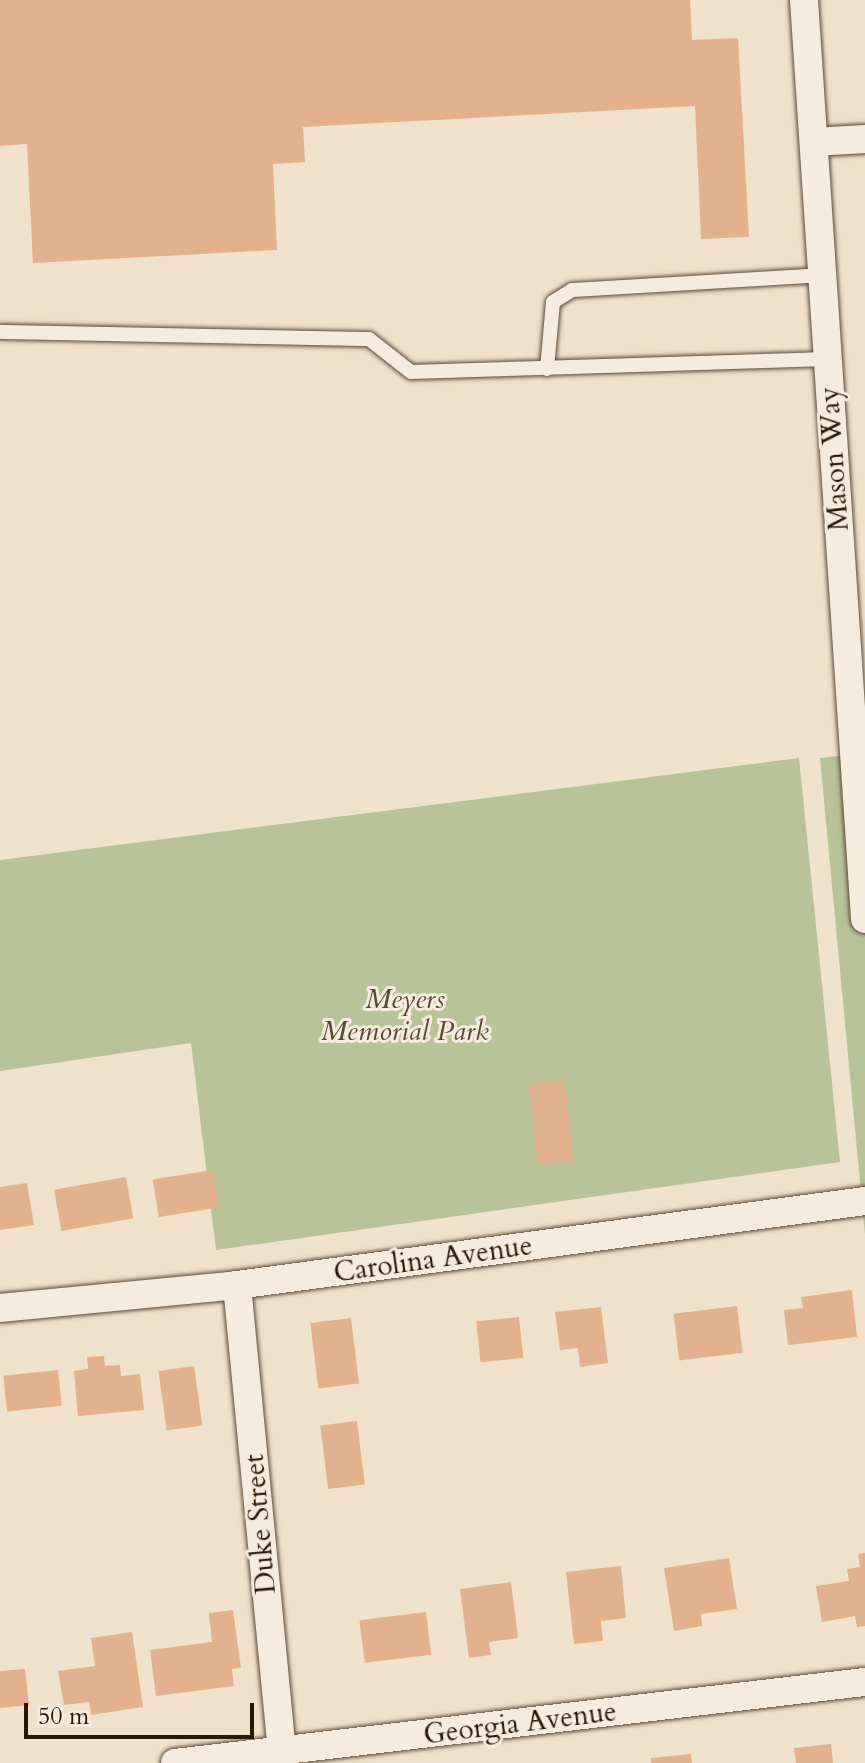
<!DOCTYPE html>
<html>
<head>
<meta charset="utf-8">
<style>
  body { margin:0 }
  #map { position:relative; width:865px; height:1763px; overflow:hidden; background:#f0e1ca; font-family:Cardo,serif }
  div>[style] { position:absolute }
  .green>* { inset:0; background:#b8c398 }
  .building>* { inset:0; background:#e2b28f; transform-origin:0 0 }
  .roads { filter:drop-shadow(0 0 2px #5c4a36) drop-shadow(0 0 2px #5c4a36) }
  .lane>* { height:14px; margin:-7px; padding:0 7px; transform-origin:7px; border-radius:7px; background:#f5ecdd }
  .street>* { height:28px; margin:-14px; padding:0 14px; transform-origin:14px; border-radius:14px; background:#f5ecdd }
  span { translate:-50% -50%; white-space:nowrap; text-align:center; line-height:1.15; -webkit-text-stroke:6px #f5ecdd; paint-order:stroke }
  .street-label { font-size:28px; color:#2a1804 }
  .park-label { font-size:28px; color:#554b30; font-style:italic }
  .scale { position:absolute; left:24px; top:1703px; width:230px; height:36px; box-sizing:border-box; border:4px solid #2a1804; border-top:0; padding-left:10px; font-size:24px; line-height:28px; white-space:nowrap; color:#2a1804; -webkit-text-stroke:6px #f5ecdd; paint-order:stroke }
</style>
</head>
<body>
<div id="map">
  <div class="green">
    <div style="clip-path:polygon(865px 753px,865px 1235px,820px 758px)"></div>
    <div style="clip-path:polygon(799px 758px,840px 1162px,216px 1250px,191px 1043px,0 1071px,0 860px)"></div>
  </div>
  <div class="building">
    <div style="clip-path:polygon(0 0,690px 0,692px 40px,738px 38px,749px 237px,701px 239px,695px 106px,303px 127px,305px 162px,273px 164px,277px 250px,33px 263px,27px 144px,0 146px)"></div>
    <div style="left:565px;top:1080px;width:81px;height:36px;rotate:84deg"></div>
    <div style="left:213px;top:1170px;width:38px;height:61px;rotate:81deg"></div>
    <div style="left:126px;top:1177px;width:42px;height:73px;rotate:80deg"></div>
    <div style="clip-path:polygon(27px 1183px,34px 1225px,0 1230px,0 1187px)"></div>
    <div style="clip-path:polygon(852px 1290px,857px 1337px,788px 1345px,784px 1310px,803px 1308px,801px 1297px)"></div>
    <div style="left:737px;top:1306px;width:47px;height:64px;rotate:83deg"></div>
    <div style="clip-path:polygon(601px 1307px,608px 1363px,580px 1367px,578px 1348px,560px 1350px,555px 1312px)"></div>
    <div style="left:519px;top:1317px;width:41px;height:43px;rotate:84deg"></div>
    <div style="left:351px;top:1318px;width:66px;height:41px;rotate:83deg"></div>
    <div style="clip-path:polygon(104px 1356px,105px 1366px,120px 1365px,121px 1376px,140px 1374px,144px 1410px,78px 1416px,74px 1371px,88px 1369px,87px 1357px)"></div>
    <div style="left:194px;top:1366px;width:60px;height:36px;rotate:82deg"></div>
    <div style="left:58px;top:1370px;width:36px;height:55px;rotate:84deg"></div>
    <div style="left:357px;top:1421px;width:64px;height:37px;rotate:83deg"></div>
    <div style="clip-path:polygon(865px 1553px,865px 1626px,857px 1627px,855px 1616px,822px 1622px,816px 1586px,849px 1581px,847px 1569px,860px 1567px,858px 1554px)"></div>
    <div style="clip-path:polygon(729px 1558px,737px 1609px,701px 1614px,702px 1626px,674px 1631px,664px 1568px)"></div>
    <div style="clip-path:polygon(621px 1566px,626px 1618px,601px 1621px,603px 1641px,574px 1644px,566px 1572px)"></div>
    <div style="clip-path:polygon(511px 1582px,518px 1638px,489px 1642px,491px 1655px,469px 1658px,460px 1589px)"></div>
    <div style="clip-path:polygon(233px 1610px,241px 1668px,232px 1669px,234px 1686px,156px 1696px,150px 1650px,212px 1642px,209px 1613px)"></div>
    <div style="left:426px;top:1612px;width:43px;height:67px;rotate:83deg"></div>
    <div style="clip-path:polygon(132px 1632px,143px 1707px,91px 1715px,89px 1702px,64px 1705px,58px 1671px,95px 1666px,91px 1638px)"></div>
    <div style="clip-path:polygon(25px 1669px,29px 1705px,0 1708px,0 1671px)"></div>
    <div style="clip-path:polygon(831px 1744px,833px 1763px,796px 1763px,794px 1748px)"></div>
    <div style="clip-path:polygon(691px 1754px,692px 1763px,651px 1763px,651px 1758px)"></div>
  </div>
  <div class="roads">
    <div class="lane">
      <div style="left:0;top:332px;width:369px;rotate:1.1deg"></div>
      <div style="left:369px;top:339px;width:53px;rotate:38.2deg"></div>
      <div style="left:411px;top:372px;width:417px;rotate:-1.8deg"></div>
      <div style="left:547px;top:369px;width:67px;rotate:-84.9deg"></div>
      <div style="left:553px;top:302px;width:22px;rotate:-32deg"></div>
      <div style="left:572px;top:290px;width:250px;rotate:-3.4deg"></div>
    </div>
    <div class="street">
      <div style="left:804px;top:0;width:921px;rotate:86.2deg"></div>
      <div style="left:814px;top:142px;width:51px;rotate:-3.4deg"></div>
      <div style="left:237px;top:1285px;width:480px;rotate:84.5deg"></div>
      <div style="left:0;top:1308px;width:238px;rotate:-5.5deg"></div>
      <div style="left:237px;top:1285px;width:634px;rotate:-7.62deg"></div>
      <div style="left:175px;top:1763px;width:695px;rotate:-6.7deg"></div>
    </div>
  </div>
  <div class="street-label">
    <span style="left:834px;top:459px;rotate:-94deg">Mason Way</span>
    <span style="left:433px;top:1259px;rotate:-8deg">Carolina Avenue</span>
    <span style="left:260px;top:1524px;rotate:-95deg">Duke Street</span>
    <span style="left:520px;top:1723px;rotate:-7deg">Georgia Avenue</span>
  </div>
  <div class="park-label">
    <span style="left:405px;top:1015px">Meyers<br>Memorial Park</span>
  </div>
  <div class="scale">50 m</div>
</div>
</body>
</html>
